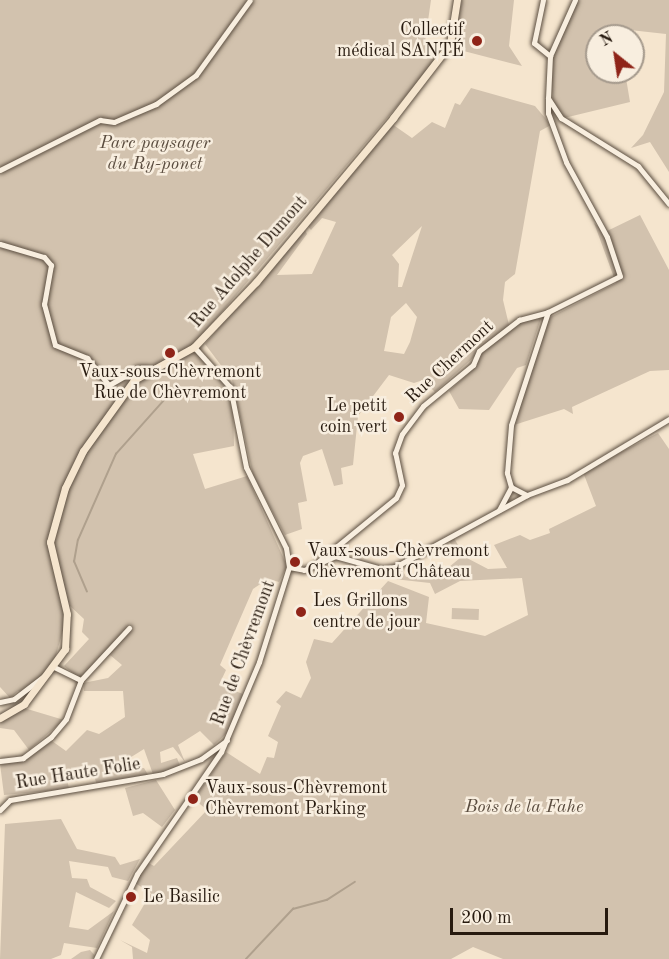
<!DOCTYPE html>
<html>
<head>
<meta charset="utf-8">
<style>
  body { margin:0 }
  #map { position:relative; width:669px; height:959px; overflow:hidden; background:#f5e5ce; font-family:"Old Standard TT",serif }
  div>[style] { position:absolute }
  .green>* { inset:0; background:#d2c2ae; transform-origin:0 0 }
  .stream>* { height:1.5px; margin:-0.75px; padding:0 0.75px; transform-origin:0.75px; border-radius:0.75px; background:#afa08d }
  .roads { filter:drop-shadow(0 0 2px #5a4d3f) drop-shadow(0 0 2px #5a4d3f) }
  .minor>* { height:5px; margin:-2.5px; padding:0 2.5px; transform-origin:2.5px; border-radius:2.5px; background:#f8eedf }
  .major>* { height:7px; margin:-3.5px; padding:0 3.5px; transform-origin:3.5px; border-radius:3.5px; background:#f5e5ce }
  .dots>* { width:16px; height:16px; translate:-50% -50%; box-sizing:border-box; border:3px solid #f8eedf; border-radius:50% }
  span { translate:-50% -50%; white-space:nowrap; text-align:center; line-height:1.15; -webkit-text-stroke:5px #f8eedf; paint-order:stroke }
  .poi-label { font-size:18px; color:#271a0f }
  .right { translate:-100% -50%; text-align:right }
  .left { translate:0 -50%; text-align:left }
  .park-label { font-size:18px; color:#5a4c3f; font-style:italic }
  .street-label { font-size:18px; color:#271a0f }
  .north { position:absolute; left:585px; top:24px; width:60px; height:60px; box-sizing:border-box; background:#f8eedf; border:2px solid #a4998c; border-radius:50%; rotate:330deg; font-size:16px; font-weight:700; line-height:24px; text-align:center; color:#271a0f }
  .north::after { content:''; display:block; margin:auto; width:21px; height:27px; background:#8f2418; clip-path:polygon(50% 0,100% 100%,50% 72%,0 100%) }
  .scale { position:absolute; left:450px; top:908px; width:158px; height:27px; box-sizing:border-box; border:3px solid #271a0f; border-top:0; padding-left:8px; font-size:18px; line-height:21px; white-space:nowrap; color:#271a0f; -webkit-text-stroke:4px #f8eedf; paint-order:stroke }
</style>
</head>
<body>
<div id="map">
  <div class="green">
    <div style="clip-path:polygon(0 0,431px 0,425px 42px,450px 44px,192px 347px,225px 384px,233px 405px,234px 446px,193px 454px,205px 489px,247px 476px,287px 566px,279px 582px,268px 579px,253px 589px,220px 665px,226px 670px,219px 685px,243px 694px,229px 731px,214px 745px,200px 731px,178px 745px,185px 762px,173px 747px,160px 752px,161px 763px,177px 758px,181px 768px,154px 777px,144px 749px,128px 759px,131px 769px,144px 768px,150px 778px,97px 787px,94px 774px,67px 778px,69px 789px,4px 795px,0 764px,23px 761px,52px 741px,66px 751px,87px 730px,99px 734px,125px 717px,123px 691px,84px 691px,83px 683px,108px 678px,122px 665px,110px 655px,79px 678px,64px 666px,89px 639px,82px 632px,84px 619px,70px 606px,54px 662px,28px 695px,18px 691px,10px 698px,0 687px)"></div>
    <div style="clip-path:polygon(462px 0,514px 0,509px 46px,522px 66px,452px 48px)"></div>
    <div style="clip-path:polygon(578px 0,669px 0,669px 172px,650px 142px,631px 148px,643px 135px,664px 92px,666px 34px,621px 29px,620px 36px,597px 36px,597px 72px,625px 72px,630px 102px,564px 118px,553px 102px,550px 64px)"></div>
    <div style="clip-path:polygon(evenodd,471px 88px,535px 106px,551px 125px,540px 131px,515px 274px,505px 282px,503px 300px,509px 325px,542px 315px,526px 365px,517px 368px,489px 410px,459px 409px,449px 391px,468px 374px,478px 360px,474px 357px,435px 392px,423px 380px,414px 383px,389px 375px,358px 416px,353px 465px,341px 468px,343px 484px,334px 486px,322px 449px,303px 456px,300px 463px,307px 501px,298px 503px,302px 529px,285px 535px,253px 475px,232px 380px,205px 344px,304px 228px,307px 234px,277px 275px,312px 274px,336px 222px,322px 218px,311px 230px,307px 225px,392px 124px,412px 138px,432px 122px,445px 128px,455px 103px,460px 105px,471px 88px,422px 226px,402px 287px,398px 287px,399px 264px,392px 255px,422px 226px,471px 88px,406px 303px,417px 317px,410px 342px,404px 354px,384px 351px,391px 317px,406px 303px)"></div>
    <div style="clip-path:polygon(640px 215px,669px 270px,669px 370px,650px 371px,572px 407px,573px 414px,564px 409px,514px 425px,543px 321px,616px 283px,594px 223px,605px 232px)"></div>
    <div style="clip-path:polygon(658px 433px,669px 449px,669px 959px,503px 959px,473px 947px,451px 959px,133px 959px,132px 947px,120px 940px,147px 953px,150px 940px,132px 925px,151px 893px,135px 883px,147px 862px,154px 866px,207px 810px,194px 799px,226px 752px,260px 774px,267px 757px,274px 758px,278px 742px,268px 736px,281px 706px,276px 702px,286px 691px,301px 698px,311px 678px,306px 662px,314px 639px,332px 643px,388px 581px,429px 597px,426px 623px,485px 636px,528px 615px,522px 578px,460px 581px,435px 594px,430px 583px,394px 579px,391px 571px,401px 567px,406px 577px,443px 572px,460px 558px,449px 541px,454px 538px,465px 557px,488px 569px,507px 568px,494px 545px,520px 535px,530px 540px,550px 533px,549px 529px,596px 506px,583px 472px)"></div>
    <div style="left:452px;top:608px;width:27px;height:11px;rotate:2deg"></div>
    <div style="clip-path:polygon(24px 708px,64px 720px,29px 750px,14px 730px,0 728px,0 722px)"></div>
    <div style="clip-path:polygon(156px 780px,175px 810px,162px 827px,143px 813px,133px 816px,125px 788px)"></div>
    <div style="clip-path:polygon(61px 819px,77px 849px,115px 857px,120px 865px,140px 859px,128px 881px,112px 877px,108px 867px,69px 861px,72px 878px,87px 879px,90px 887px,116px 901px,109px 908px,76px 892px,69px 927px,88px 930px,114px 911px,97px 948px,64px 943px,61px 955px,51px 959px,0 959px,5px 824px)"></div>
    <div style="clip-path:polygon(90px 950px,98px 959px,71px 959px,81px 952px)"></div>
  </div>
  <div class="stream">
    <div style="left:87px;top:592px;width:33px;rotate:-113deg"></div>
    <div style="left:74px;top:562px;width:22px;rotate:-80deg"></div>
    <div style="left:78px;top:540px;width:94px;rotate:-66.2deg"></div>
    <div style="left:116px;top:454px;width:74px;rotate:-48.3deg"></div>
    <div style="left:165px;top:399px;width:22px;rotate:-16deg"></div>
    <div style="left:186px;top:393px;width:36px;rotate:11deg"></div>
    <div style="left:246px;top:959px;width:69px;rotate:-46.8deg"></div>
    <div style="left:293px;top:909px;width:35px;rotate:-15deg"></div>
    <div style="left:327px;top:900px;width:33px;rotate:-33deg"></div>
  </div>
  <div class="roads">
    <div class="minor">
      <div style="left:543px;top:0;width:44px;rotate:101.8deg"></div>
      <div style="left:534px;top:43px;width:21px;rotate:39deg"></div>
      <div style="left:575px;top:0;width:61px;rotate:114.1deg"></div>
      <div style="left:550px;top:56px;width:42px;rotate:92.7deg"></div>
      <div style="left:548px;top:98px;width:24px;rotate:57deg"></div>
      <div style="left:561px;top:118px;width:91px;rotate:31.9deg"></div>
      <div style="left:638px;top:166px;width:49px;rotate:50.8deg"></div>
      <div style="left:0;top:170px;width:112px;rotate:-26.6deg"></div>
      <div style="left:100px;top:120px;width:14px;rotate:8deg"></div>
      <div style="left:114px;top:122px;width:46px;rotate:-23.2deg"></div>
      <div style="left:156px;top:104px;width:49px;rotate:-35.9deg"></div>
      <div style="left:196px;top:75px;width:92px;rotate:-54.2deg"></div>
      <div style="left:0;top:244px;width:46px;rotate:16.5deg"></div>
      <div style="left:44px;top:257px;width:11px;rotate:49deg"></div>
      <div style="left:51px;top:265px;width:40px;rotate:100deg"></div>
      <div style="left:44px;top:304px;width:42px;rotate:75deg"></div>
      <div style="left:55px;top:345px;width:35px;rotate:22deg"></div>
      <div style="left:87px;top:358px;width:35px;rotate:51deg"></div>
      <div style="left:109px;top:385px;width:34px;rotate:-30deg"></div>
      <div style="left:138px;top:368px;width:10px"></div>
      <div style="left:511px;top:487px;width:18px;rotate:27deg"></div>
      <div style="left:499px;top:510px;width:26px;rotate:-62deg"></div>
      <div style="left:511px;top:487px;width:15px;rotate:-106deg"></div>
      <div style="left:507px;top:473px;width:48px;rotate:-85.2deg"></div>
      <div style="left:511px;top:425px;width:119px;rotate:-71.9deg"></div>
      <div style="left:319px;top:561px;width:99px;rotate:-39.3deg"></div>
      <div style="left:396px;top:498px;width:14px;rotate:-65deg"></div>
      <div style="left:402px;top:485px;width:33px;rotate:-102deg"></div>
      <div style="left:395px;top:453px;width:20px;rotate:-70deg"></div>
      <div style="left:402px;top:434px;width:35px;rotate:-53deg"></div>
      <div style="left:423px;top:406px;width:65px;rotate:-39.4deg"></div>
      <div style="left:473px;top:365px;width:15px;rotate:-67deg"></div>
      <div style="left:479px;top:351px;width:51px;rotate:-37.8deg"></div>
      <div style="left:519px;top:320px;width:30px;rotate:-15deg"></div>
      <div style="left:548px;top:312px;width:80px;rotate:-26.6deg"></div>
      <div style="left:620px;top:276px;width:41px;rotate:-108.4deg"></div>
      <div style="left:607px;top:237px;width:85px;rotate:-118.7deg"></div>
      <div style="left:566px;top:162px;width:52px;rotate:-110.2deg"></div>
      <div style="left:548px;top:113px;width:15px;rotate:-90deg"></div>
      <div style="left:289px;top:567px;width:15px;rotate:11deg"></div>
      <div style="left:304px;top:570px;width:34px;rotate:-24deg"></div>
      <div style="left:335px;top:556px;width:49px;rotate:15.5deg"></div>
      <div style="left:382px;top:569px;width:13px;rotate:-9deg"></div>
      <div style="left:395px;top:567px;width:150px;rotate:-28.6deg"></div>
      <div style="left:527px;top:495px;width:43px;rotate:-20.6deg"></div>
      <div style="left:567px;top:480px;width:119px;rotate:-30.9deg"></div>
      <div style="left:54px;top:667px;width:30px;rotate:26deg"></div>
      <div style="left:0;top:702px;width:14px;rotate:-12deg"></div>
      <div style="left:14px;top:699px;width:44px;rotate:-37.6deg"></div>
      <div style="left:0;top:761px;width:23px;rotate:-7deg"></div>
      <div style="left:23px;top:758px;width:35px;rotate:-37deg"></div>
      <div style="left:51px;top:737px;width:23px;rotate:-50deg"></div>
      <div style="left:66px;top:719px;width:42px;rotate:-69deg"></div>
      <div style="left:81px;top:680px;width:71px;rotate:-47.3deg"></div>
      <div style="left:0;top:810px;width:14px;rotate:-45deg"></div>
      <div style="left:10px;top:800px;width:155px;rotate:-9.6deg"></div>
      <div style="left:163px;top:774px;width:41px;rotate:-21.5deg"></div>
      <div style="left:201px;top:759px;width:32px;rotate:-36deg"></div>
      <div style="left:96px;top:959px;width:94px;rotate:-64.2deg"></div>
      <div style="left:137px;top:874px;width:148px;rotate:-55.5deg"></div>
      <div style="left:221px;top:752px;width:98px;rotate:-67.1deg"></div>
      <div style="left:259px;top:662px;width:100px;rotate:-72.5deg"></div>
      <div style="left:289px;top:567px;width:19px;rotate:-99deg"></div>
      <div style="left:286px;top:548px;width:90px;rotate:-116.3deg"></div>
      <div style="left:246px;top:467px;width:82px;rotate:-101.3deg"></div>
      <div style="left:230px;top:387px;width:54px;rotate:-132deg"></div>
    </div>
    <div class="major">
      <div style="left:0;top:718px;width:28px;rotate:-30deg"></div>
      <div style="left:24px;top:704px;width:69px;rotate:-53.3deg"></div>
      <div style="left:65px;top:649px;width:35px;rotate:-87deg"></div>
      <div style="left:67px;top:614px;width:74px;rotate:-103.3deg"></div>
      <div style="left:50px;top:542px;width:56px;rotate:-74.5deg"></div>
      <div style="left:65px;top:488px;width:41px;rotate:-64.1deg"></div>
      <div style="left:83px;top:451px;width:87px;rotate:-54.3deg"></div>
      <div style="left:134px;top:380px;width:68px;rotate:-28.8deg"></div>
      <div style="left:194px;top:347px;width:90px;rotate:-46.4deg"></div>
      <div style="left:256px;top:282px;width:214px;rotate:-50.1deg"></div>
      <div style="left:393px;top:118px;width:93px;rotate:-52.4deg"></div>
      <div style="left:450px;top:44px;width:45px;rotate:-81deg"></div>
    </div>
  </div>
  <div class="dots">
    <div style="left:477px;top:41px;background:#8f2418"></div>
    <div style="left:170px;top:353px;background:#8f2418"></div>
    <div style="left:399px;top:417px;background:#8f2418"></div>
    <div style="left:295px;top:562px;background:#8f2418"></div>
    <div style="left:301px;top:612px;background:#8f2418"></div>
    <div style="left:193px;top:799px;background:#8f2418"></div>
    <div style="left:131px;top:897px;background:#8f2418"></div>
  </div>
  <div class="poi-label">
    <span class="right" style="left:464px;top:41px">Collectif<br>médical SANTÉ</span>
    <span style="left:170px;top:383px">Vaux-sous-Chèvremont<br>Rue de Chèvremont</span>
    <span class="right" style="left:387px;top:417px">Le petit<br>coin vert</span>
    <span class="left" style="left:307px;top:562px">Vaux-sous-Chèvremont<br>Chèvremont Château</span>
    <span class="left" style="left:313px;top:612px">Les Grillons<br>centre de jour</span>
    <span class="left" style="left:205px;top:799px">Vaux-sous-Chèvremont<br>Chèvremont Parking</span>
    <span class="left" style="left:143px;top:897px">Le Basilic</span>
  </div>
  <div class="park-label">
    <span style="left:155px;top:154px">Parc paysager<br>du Ry-ponet</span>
    <span style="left:524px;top:807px">Bois de la Fahe</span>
  </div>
  <div class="street-label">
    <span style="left:249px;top:262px;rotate:-49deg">Rue Adolphe Dumont</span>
    <span style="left:450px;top:362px;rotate:-43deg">Rue Chermont</span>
    <span style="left:244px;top:653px;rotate:-70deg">Rue de Chèvremont</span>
    <span style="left:78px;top:774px;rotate:-9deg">Rue Haute Folie</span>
  </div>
  <div class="north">N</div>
  <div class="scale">200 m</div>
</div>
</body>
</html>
